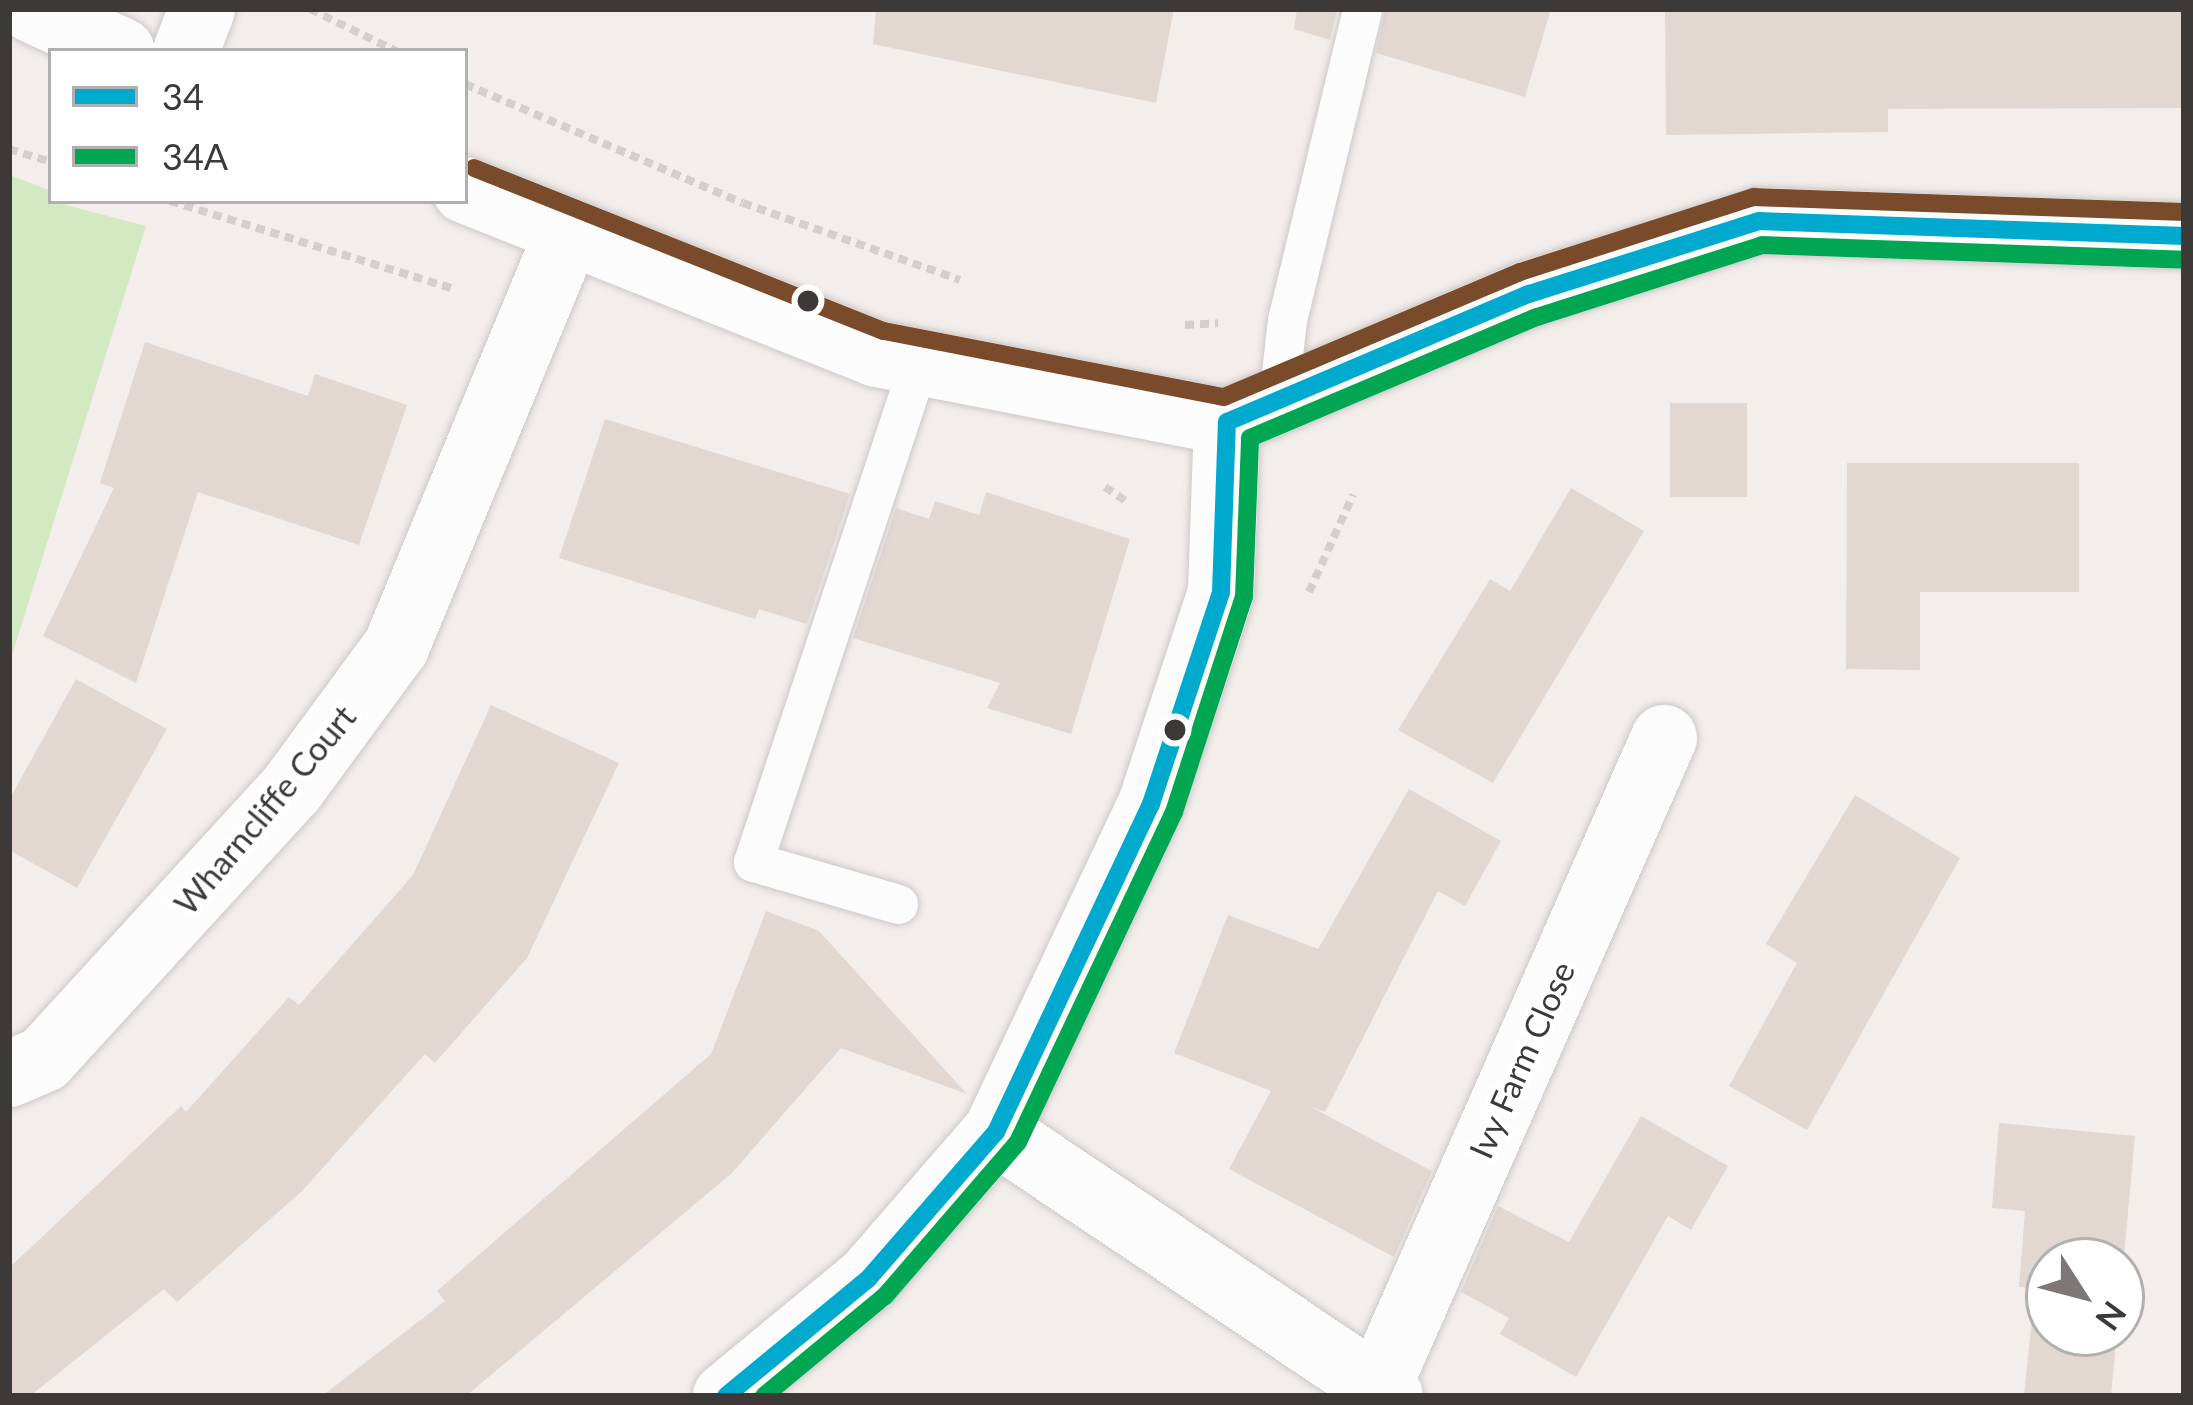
<!DOCTYPE html>
<html>
<head>
<meta charset="utf-8">
<style>
  body { margin:0 }
  #map { position:relative; width:2193px; height:1405px; overflow:hidden; background:#f3eeec; font-family:Lato,sans-serif }
  div>[style] { position:absolute }
  .green>* { inset:0; background:#d3e9c2 }
  .building>* { inset:0; background:#e3d7d2; transform-origin:0 0 }
  .path>* { height:8px; margin-top:-4px; transform-origin:0; background:repeating-linear-gradient(90deg,#d2cfce 0 9px,transparent 0 15px) }
  .roads { filter:drop-shadow(0 0 3px #cdc9c8) drop-shadow(0 0 3px #cdc9c8) }
  .lane>* { height:39px; margin:-19.5px; padding:0 19.5px; transform-origin:19.5px; border-radius:19.5px; background:#fdfcfc }
  .street>* { height:66px; margin:-33px; padding:0 33px; transform-origin:33px; border-radius:33px; background:#fdfcfc }
  .secondary>* { height:66px; margin:-33px; padding:0 33px; transform-origin:33px; border-radius:33px; background:#fdfcfc }
  .bus-1>* { height:18px; margin:-9px; padding:0 9px; transform-origin:9px; border-radius:9px; background:#00a9ce }
  .bus-2>* { height:18px; margin:-9px; padding:0 9px; transform-origin:9px; border-radius:9px; background:#00a651 }
  .bus-3>* { height:18px; margin:-9px; padding:0 9px; transform-origin:9px; border-radius:9px; background:#7a4b2a }
  .dots>* { width:33px; height:33px; translate:-50% -50%; box-sizing:border-box; border:6px solid #fff; border-radius:50% }
  span { translate:-50% -50%; white-space:nowrap; text-align:center; line-height:1.15; -webkit-text-stroke:9px #fff; paint-order:stroke }
  .street-label { font-size:33px; color:#3d3938 }
  .frame { position:absolute; inset:0; border:12px solid #3d3938; pointer-events:none }
  .legend { position:absolute; left:48px; top:48px; width:420px; height:156px; box-sizing:border-box; background:#fff; border:3px solid #b1b0af; margin:0; padding:15px 21px; list-style:none; font-size:36px; color:#3d3938 }
  .legend li { display:flex; align-items:center; gap:24px; height:60px }
  .legend b { width:60px; border:3px solid #b1b0af }
  .north { position:absolute; left:2025px; top:1237px; width:120px; height:120px; box-sizing:border-box; background:#fff; border:3px solid #b1b0af; border-radius:50%; rotate:126deg; font-size:33px; font-weight:700; line-height:48px; text-align:center; color:#3d3938 }
  .north::after { content:''; display:block; margin:auto; width:42px; height:54px; background:#7d7877; clip-path:polygon(50% 0,100% 100%,50% 72%,0 100%) }
</style>
</head>
<body>
<div id="map">
  <div class="green">
    <div style="clip-path:polygon(9px 175px,51px 191px,51px 201px,146px 226px,9px 665px)"></div>
  </div>
  <div class="building">
    <div style="clip-path:polygon(876px 9px,1174px 9px,1156px 103px,873px 44px)"></div>
    <div style="clip-path:polygon(1297px 9px,1337px 9px,1330px 40px,1294px 29px)"></div>
    <div style="clip-path:polygon(1385px 9px,1551px 9px,1525px 97px,1376px 53px)"></div>
    <div style="clip-path:polygon(1665px 9px,2184px 9px,2184px 108px,1888px 109px,1888px 132px,1666px 135px)"></div>
    <div style="clip-path:polygon(145px 342px,308px 396px,315px 374px,407px 405px,359px 545px,198px 492px,136px 683px,43px 636px,114px 488px,100px 483px)"></div>
    <div style="left:1670px;top:403px;width:77px;height:94px"></div>
    <div style="clip-path:polygon(605px 419px,850px 494px,807px 624px,759px 609px,755px 619px,559px 558px)"></div>
    <div style="clip-path:polygon(1847px 463px,2079px 463px,2079px 592px,1920px 592px,1920px 670px,1846px 669px)"></div>
    <div style="clip-path:polygon(1571px 488px,1644px 531px,1493px 783px,1398px 730px,1490px 579px,1510px 591px)"></div>
    <div style="clip-path:polygon(986px 492px,1130px 539px,1071px 734px,987px 708px,1000px 683px,853px 638px,896px 508px,929px 519px,935px 501px,979px 515px)"></div>
    <div style="clip-path:polygon(76px 679px,167px 729px,77px 888px,9px 850px,9px 800px)"></div>
    <div style="clip-path:polygon(491px 705px,619px 763px,527px 958px,435px 1063px,425px 1054px,302px 1191px,177px 1302px,164px 1289px,30px 1396px,9px 1396px,9px 1268px,181px 1106px,186px 1112px,289px 997px,299px 1005px,413px 875px)"></div>
    <div style="clip-path:polygon(1409px 789px,1501px 841px,1465px 906px,1438px 891px,1325px 1112px,1309px 1106px,1432px 1171px,1394px 1257px,1229px 1169px,1271px 1091px,1174px 1053px,1228px 915px,1318px 949px)"></div>
    <div style="clip-path:polygon(1855px 795px,1960px 858px,1807px 1130px,1729px 1086px,1797px 963px,1766px 944px)"></div>
    <div style="clip-path:polygon(766px 911px,819px 931px,967px 1094px,841px 1048px,732px 1173px,466px 1396px,322px 1396px,445px 1301px,437px 1291px,711px 1054px)"></div>
    <div style="clip-path:polygon(1641px 1116px,1728px 1166px,1691px 1230px,1668px 1216px,1576px 1377px,1500px 1334px,1509px 1318px,1461px 1292px,1498px 1206px,1569px 1242px)"></div>
    <div style="clip-path:polygon(1999px 1123px,2135px 1136px,2121px 1289px,2121px 1261px,2049px 1261px,2049px 1333px,2117px 1333px,2111px 1396px,2024px 1396px,2035px 1288px,2019px 1287px,2025px 1211px,1992px 1208px)"></div>
  </div>
  <div class="path">
    <div style="left:310px;top:9px;width:96px;rotate:26deg"></div>
    <div style="left:465px;top:84px;width:302px;rotate:23.2deg"></div>
    <div style="left:743px;top:203px;width:230px;rotate:19.5deg"></div>
    <div style="left:9px;top:149px;width:44px;rotate:17.2deg"></div>
    <div style="left:170px;top:201px;width:297px;rotate:17.2deg"></div>
    <div style="left:1185px;top:325px;width:33px;rotate:-3deg"></div>
    <div style="left:1105px;top:487px;width:30px;rotate:34deg"></div>
    <div style="left:1309px;top:592px;width:107px;rotate:-65.6deg"></div>
  </div>
  <div class="roads">
    <div class="lane">
      <div style="left:1278px;top:400px;width:81px;rotate:-83.6deg"></div>
      <div style="left:1287px;top:320px;width:320px;rotate:-76.4deg"></div>
      <div style="left:898px;top:904px;width:151px;rotate:-163.8deg"></div>
      <div style="left:753px;top:862px;width:527px;rotate:-71.63deg"></div>
    </div>
    <div class="street">
      <div style="left:186px;top:51px;width:45px;rotate:-69.1deg"></div>
      <div style="left:9px;top:1074px;width:38px;rotate:-23deg"></div>
      <div style="left:44px;top:1059px;width:369px;rotate:-47.5deg"></div>
      <div style="left:293px;top:787px;width:174px;rotate:-53.7deg"></div>
      <div style="left:396px;top:647px;width:450px;rotate:-67.5deg"></div>
      <div style="left:996px;top:1132px;width:474px;rotate:33.8deg"></div>
      <div style="left:1380px;top:1382px;width:704px;rotate:-66.2deg"></div>
    </div>
    <div class="secondary">
      <div style="left:31px;top:9px;width:100px;rotate:24.8deg"></div>
      <div style="left:465px;top:190px;width:443px;rotate:21.7deg"></div>
      <div style="left:877px;top:354px;width:357px;rotate:11deg"></div>
      <div style="left:1227px;top:422px;width:328px;rotate:-23deg"></div>
      <div style="left:1529px;top:294px;width:241px;rotate:-17.6deg"></div>
      <div style="left:1759px;top:221px;width:425px;rotate:2deg"></div>
      <div style="left:726px;top:1396px;width:184px;rotate:-39.5deg"></div>
      <div style="left:868px;top:1279px;width:195px;rotate:-49deg"></div>
      <div style="left:996px;top:1132px;width:363px;rotate:-64.7deg"></div>
      <div style="left:1151px;top:804px;width:223px;rotate:-71.7deg"></div>
      <div style="left:1221px;top:592px;width:170px;rotate:-88deg"></div>
    </div>
  </div>
  <div class="bus-1">
    <div style="left:726px;top:1396px;width:184px;rotate:-39.5deg"></div>
    <div style="left:868px;top:1279px;width:195px;rotate:-49deg"></div>
    <div style="left:996px;top:1132px;width:363px;rotate:-64.7deg"></div>
    <div style="left:1151px;top:804px;width:223px;rotate:-71.7deg"></div>
    <div style="left:1221px;top:592px;width:170px;rotate:-88deg"></div>
    <div style="left:1227px;top:422px;width:328px;rotate:-23deg"></div>
    <div style="left:1529px;top:294px;width:241px;rotate:-17.6deg"></div>
    <div style="left:1759px;top:221px;width:425px;rotate:2deg"></div>
  </div>
  <div class="bus-2">
    <div style="left:764px;top:1396px;width:157px;rotate:-39.6deg"></div>
    <div style="left:885px;top:1296px;width:203px;rotate:-49.2deg"></div>
    <div style="left:1018px;top:1142px;width:365px;rotate:-64.7deg"></div>
    <div style="left:1174px;top:812px;width:226px;rotate:-72deg"></div>
    <div style="left:1244px;top:597px;width:159px;rotate:-87.8deg"></div>
    <div style="left:1250px;top:438px;width:311px;rotate:-22.9deg"></div>
    <div style="left:1537px;top:317px;width:236px;rotate:-17.7deg"></div>
    <div style="left:1762px;top:245px;width:421px;rotate:2deg"></div>
  </div>
  <div class="bus-3">
    <div style="left:474px;top:168px;width:441px;rotate:21.7deg"></div>
    <div style="left:884px;top:331px;width:346px;rotate:11deg"></div>
    <div style="left:1224px;top:397px;width:321px;rotate:-22.9deg"></div>
    <div style="left:1520px;top:272px;width:246px;rotate:-17.8deg"></div>
    <div style="left:1754px;top:197px;width:430px;rotate:2deg"></div>
  </div>
  <div class="dots">
    <div style="left:808px;top:301px;background:#3d3938"></div>
    <div style="left:1175px;top:730px;background:#3d3938"></div>
  </div>
  <div class="street-label">
    <span style="left:265px;top:810px;rotate:-50deg">Wharncliffe Court</span>
    <span style="left:1522px;top:1060px;rotate:-66deg">Ivy Farm Close</span>
  </div>
  <div class="frame"></div>
  <ul class="legend">
  <li><b style="height:15px;background:#00a9ce"></b>34</li>
  <li><b style="height:15px;background:#00a651"></b>34A</li>
  </ul>
  <div class="north">N</div>
</div>
</body>
</html>
